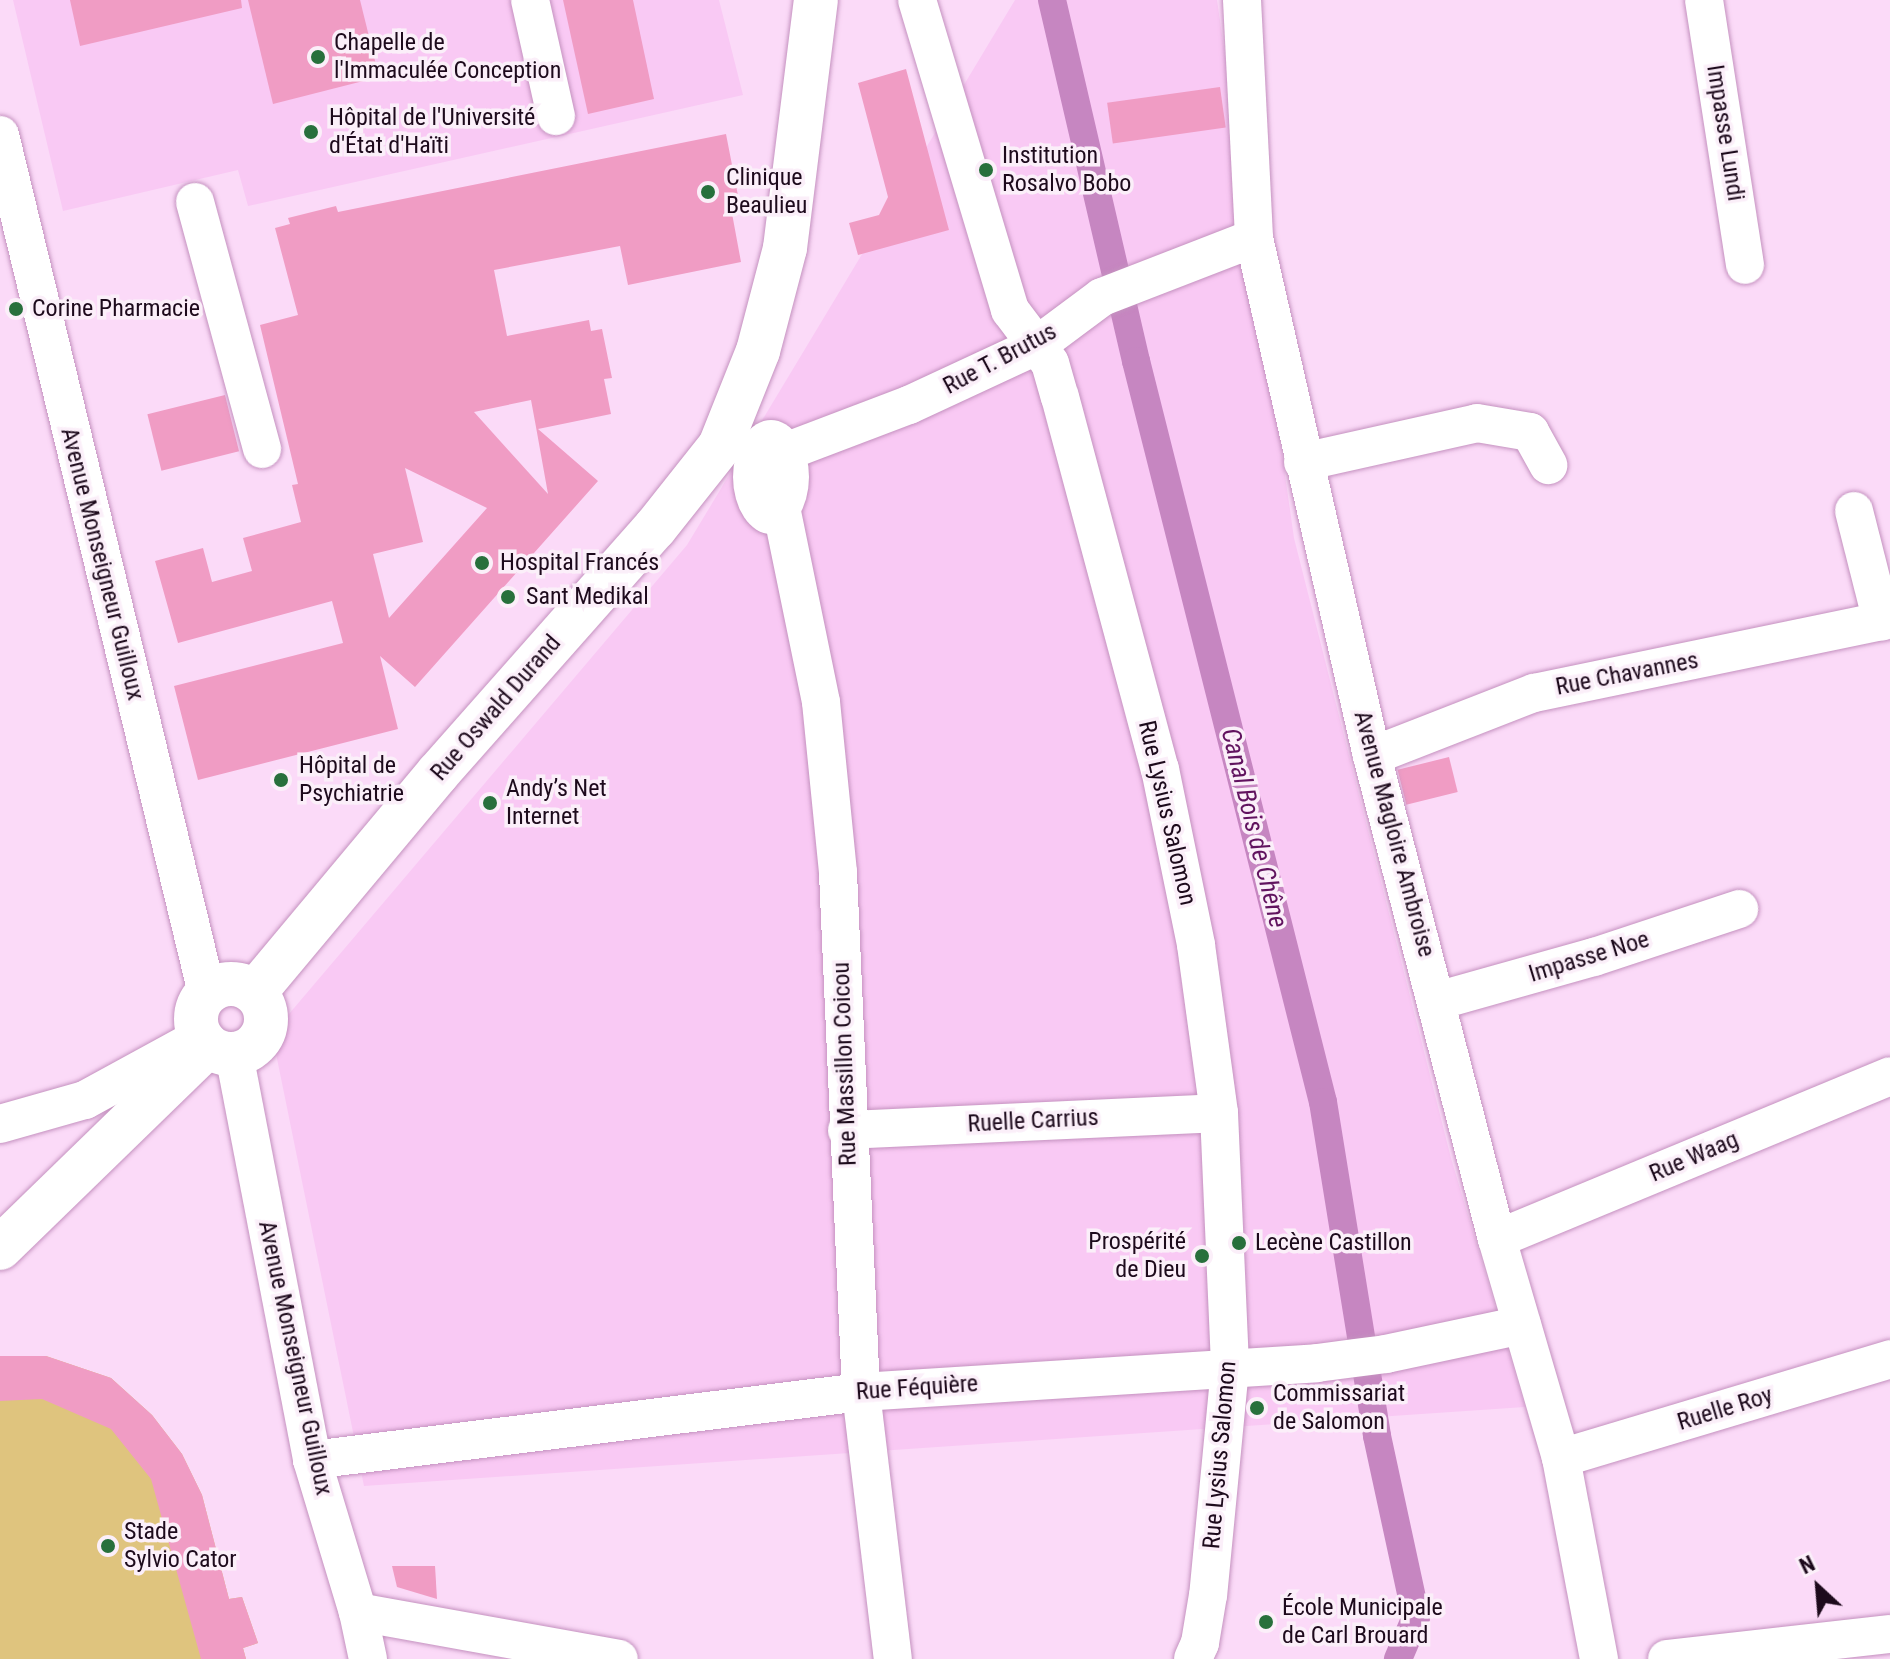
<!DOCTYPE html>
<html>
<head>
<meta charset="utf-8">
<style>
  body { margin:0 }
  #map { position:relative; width:1890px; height:1659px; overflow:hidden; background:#fbdaf8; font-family:"Roboto Condensed",sans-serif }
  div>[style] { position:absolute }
  .built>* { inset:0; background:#f9c9f4 }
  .green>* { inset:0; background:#dfc47e }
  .canal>* { height:28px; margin:-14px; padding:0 14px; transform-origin:14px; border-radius:14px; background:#c686c1 }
  .building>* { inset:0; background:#f09cc4; transform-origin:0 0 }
  .roads { filter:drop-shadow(0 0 2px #c491bf) drop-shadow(0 0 2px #c491bf) }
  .minor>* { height:38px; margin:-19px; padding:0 19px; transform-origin:19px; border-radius:19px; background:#fff }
  .minor>.ring { margin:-19px; padding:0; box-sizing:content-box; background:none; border:38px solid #fff; border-radius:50% }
  .major>* { height:44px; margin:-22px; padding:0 22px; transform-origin:22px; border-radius:22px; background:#fff }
  .major>.ring { margin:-22px; padding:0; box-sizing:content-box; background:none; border:44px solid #fff; border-radius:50% }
  .dots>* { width:22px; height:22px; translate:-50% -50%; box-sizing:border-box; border:4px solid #fbeff9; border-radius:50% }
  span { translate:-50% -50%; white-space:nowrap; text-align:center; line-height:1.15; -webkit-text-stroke:7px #fbeff9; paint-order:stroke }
  .poi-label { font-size:24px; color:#1d0a1c }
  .left { translate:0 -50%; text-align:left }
  .right { translate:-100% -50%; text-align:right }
  .street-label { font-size:24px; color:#1d0a1c }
  .water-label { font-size:26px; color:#61135f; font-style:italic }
  .north { position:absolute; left:1778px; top:1547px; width:80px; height:80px; -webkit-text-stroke:6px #fbeff9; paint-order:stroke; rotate:334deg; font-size:22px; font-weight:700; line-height:32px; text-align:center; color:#1d0a1c }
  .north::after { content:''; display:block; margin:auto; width:28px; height:36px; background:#1d0a1c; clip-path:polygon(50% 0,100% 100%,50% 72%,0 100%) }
</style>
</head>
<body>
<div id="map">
  <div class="built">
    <div style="clip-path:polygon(13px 0,719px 0,743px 95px,248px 206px,238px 170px,63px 211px)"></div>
    <div style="clip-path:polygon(1015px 0,1217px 0,1294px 538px,1451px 1158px,1525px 1407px,364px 1486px,272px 1034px,687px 545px)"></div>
  </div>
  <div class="green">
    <div style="clip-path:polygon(0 1356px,46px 1356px,111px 1378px,152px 1415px,182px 1454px,202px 1495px,229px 1599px,242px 1597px,258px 1643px,243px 1648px,246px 1659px,0 1659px)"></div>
  </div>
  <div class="canal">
    <div style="left:1052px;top:0;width:371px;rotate:76.9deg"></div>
    <div style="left:1136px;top:361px;width:764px;rotate:75.84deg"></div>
    <div style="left:1323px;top:1102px;width:338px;rotate:80.8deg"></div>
    <div style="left:1377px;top:1436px;width:185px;rotate:77.8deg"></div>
    <div style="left:1416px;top:1617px;width:46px;rotate:113.2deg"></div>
  </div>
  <div class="building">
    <div style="clip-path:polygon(70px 0,241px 0,242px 8px,80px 46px)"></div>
    <div style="clip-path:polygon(248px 0,360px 0,379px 77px,273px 104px)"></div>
    <div style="clip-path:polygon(563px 0,633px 0,654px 99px,588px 114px)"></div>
    <div style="clip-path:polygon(906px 69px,949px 230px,858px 255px,849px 223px,879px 215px,888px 197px,858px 83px)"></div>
    <div style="left:1220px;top:87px;width:41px;height:114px;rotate:82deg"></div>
    <div style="clip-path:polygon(evenodd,726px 134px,740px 206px,731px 208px,741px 262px,628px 285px,620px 246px,494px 270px,507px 336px,589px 320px,591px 331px,602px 329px,612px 378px,604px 379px,611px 414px,538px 429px,598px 481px,415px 687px,380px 656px,398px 729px,198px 780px,174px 686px,343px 643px,332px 601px,178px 643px,155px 561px,203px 548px,212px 582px,252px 571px,243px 538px,301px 522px,292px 485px,298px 484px,260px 325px,298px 315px,275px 228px,290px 224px,288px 218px,336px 206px,338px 212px,726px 134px,531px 400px,536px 427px,548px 494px,474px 412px,531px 400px,726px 134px,405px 468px,487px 508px,389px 618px,373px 554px,423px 542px,405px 468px)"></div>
    <div style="left:225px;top:395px;width:58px;height:80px;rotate:76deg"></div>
    <div style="left:1449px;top:757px;width:36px;height:53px;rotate:76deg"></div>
    <div style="clip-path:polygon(0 1356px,46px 1356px,111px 1378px,152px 1415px,182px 1454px,202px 1495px,229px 1599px,242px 1597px,258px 1643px,243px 1648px,246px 1659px,201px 1659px,151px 1479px,111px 1429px,42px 1399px,0 1401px)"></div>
    <div style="clip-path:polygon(392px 1566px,435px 1566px,437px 1599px,397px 1587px)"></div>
  </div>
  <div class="roads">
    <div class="minor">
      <div style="left:530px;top:0;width:119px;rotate:77.4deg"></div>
      <div style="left:917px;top:0;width:324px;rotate:73.3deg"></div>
      <div style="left:1010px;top:310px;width:66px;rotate:53deg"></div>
      <div style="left:1050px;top:363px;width:35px;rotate:74deg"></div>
      <div style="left:1060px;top:397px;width:385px;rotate:75deg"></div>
      <div style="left:1160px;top:769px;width:180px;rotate:78.4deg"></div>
      <div style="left:1196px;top:945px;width:170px;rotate:82.2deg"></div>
      <div style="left:1219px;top:1113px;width:255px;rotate:87.5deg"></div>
      <div style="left:1230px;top:1368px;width:228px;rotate:95.5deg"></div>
      <div style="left:1208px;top:1595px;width:49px;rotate:99.5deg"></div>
      <div style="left:1200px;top:1643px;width:17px;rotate:114deg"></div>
      <div style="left:1242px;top:0;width:238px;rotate:87.1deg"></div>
      <div style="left:1254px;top:238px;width:531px;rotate:77.17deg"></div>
      <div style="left:1372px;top:756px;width:499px;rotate:75.5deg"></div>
      <div style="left:1497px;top:1239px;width:228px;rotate:73.7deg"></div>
      <div style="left:1561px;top:1458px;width:205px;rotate:79.3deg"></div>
      <div style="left:1704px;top:0;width:268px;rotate:81.2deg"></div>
      <div style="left:0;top:135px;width:883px;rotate:76.44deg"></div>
      <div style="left:195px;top:202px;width:256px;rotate:74.8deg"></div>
      <div class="ring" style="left:752px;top:439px;width:-4px;height:-4px"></div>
      <div style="left:785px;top:452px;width:133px;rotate:-20.8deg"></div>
      <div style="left:909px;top:405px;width:140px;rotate:-24.9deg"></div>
      <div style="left:1036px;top:346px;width:82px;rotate:-36.6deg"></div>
      <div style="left:1102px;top:297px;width:163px;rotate:-21.2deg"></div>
      <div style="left:1303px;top:462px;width:178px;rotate:-12.6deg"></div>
      <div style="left:1477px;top:423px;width:54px;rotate:9.6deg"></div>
      <div style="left:1530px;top:432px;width:38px;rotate:61deg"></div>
      <div style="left:774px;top:473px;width:234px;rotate:78.4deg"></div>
      <div style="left:821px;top:702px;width:172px;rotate:84.3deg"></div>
      <div style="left:838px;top:873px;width:520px;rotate:87.46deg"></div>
      <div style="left:861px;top:1392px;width:269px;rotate:83.2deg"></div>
      <div style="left:1854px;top:511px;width:114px;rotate:75.8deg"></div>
      <div style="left:1372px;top:756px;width:174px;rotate:-21.3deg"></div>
      <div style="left:1534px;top:693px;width:364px;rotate:-11.7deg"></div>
      <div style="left:1437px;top:1001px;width:163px;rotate:-15.7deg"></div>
      <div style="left:1594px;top:957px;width:153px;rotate:-18.3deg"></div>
      <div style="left:234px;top:1054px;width:413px;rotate:79.1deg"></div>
      <div style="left:312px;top:1460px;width:159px;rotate:73.2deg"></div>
      <div style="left:358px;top:1612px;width:48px;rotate:78deg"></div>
      <div style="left:0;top:1124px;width:88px;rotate:-15.8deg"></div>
      <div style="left:85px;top:1100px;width:131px;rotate:-28.7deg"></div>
      <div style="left:847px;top:1130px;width:372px;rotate:-2.6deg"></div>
      <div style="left:1497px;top:1239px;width:425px;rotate:-22.5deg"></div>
      <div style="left:1561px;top:1458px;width:344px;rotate:-16.7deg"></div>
      <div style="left:312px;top:1460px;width:553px;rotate:-7.06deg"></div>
      <div style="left:861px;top:1392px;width:457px;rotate:-3.6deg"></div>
      <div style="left:1317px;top:1363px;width:70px;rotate:-7.4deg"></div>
      <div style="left:1386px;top:1354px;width:139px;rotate:-12deg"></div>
      <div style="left:358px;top:1612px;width:265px;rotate:10.2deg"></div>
      <div style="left:1667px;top:1659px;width:224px;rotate:-6.4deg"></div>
    </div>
    <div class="major">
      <div class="ring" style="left:196px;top:984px;width:26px;height:26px"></div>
      <div style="left:255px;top:992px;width:285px;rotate:-50.1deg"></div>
      <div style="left:438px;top:773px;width:327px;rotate:-48.5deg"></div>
      <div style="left:655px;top:528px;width:105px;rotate:-51.6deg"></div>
      <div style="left:720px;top:446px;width:102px;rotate:-68.2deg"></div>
      <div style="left:758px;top:351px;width:106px;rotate:-75.3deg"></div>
      <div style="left:785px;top:248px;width:250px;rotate:-82.9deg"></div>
      <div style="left:0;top:1248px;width:290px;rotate:-44.2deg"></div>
    </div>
  </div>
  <div class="dots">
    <div style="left:318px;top:57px;background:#28703c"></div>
    <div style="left:311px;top:132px;background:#28703c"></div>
    <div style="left:986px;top:170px;background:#28703c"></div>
    <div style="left:708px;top:192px;background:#28703c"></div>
    <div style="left:16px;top:309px;background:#28703c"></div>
    <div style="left:482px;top:563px;background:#28703c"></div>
    <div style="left:508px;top:597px;background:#28703c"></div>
    <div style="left:281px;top:780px;background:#28703c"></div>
    <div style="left:490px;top:803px;background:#28703c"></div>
    <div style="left:1239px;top:1243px;background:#28703c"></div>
    <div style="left:1202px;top:1256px;background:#28703c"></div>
    <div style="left:1257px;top:1408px;background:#28703c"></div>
    <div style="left:108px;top:1546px;background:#28703c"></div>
    <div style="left:1266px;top:1622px;background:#28703c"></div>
  </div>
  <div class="poi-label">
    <span class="left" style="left:334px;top:57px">Chapelle de<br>l'Immaculée Conception</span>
    <span class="left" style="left:329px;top:132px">Hôpital de l'Université<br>d'État d'Haïti</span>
    <span class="left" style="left:1002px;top:170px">Institution<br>Rosalvo Bobo</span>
    <span class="left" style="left:726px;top:192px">Clinique<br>Beaulieu</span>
    <span class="left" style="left:32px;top:309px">Corine Pharmacie</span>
    <span class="left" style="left:500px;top:563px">Hospital Francés</span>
    <span class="left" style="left:526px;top:597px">Sant Medikal</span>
    <span class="left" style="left:299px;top:780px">Hôpital de<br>Psychiatrie</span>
    <span class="left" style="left:506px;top:803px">Andy’s Net<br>Internet</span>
    <span class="right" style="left:1186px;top:1256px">Prospérité<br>de Dieu</span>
    <span class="left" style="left:1255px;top:1243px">Lecène Castillon</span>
    <span class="left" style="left:1273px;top:1408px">Commissariat<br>de Salomon</span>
    <span class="left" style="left:124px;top:1546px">Stade<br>Sylvio Cator</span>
    <span class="left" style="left:1282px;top:1622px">École Municipale<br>de Carl Brouard</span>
  </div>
  <div class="street-label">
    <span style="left:1725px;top:133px;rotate:81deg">Impasse Lundi</span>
    <span style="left:1000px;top:359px;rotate:-28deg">Rue T. Brutus</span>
    <span style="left:102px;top:564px;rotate:76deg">Avenue Monseigneur Guilloux</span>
    <span style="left:1627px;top:674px;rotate:-11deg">Rue Chavannes</span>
    <span style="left:496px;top:708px;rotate:-49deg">Rue Oswald Durand</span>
    <span style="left:1167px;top:813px;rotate:77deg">Rue Lysius Salomon</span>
    <span style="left:1394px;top:834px;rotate:75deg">Avenue Magloire Ambroise</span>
    <span style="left:1589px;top:957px;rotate:-17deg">Impasse Noe</span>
    <span style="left:845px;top:1064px;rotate:-92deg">Rue Massillon Coicou</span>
    <span style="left:1033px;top:1121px;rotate:-3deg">Ruelle Carrius</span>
    <span style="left:1694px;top:1157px;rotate:-23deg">Rue Waag</span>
    <span style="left:295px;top:1358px;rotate:78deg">Avenue Monseigneur Guilloux</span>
    <span style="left:917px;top:1388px;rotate:-4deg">Rue Féquière</span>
    <span style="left:1725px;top:1409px;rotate:-17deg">Ruelle Roy</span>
    <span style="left:1220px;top:1455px;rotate:-85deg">Rue Lysius Salomon</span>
  </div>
  <div class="water-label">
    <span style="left:1254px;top:828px;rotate:76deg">Canal Bois de Chêne</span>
  </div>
  <div class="north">N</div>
</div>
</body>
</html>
